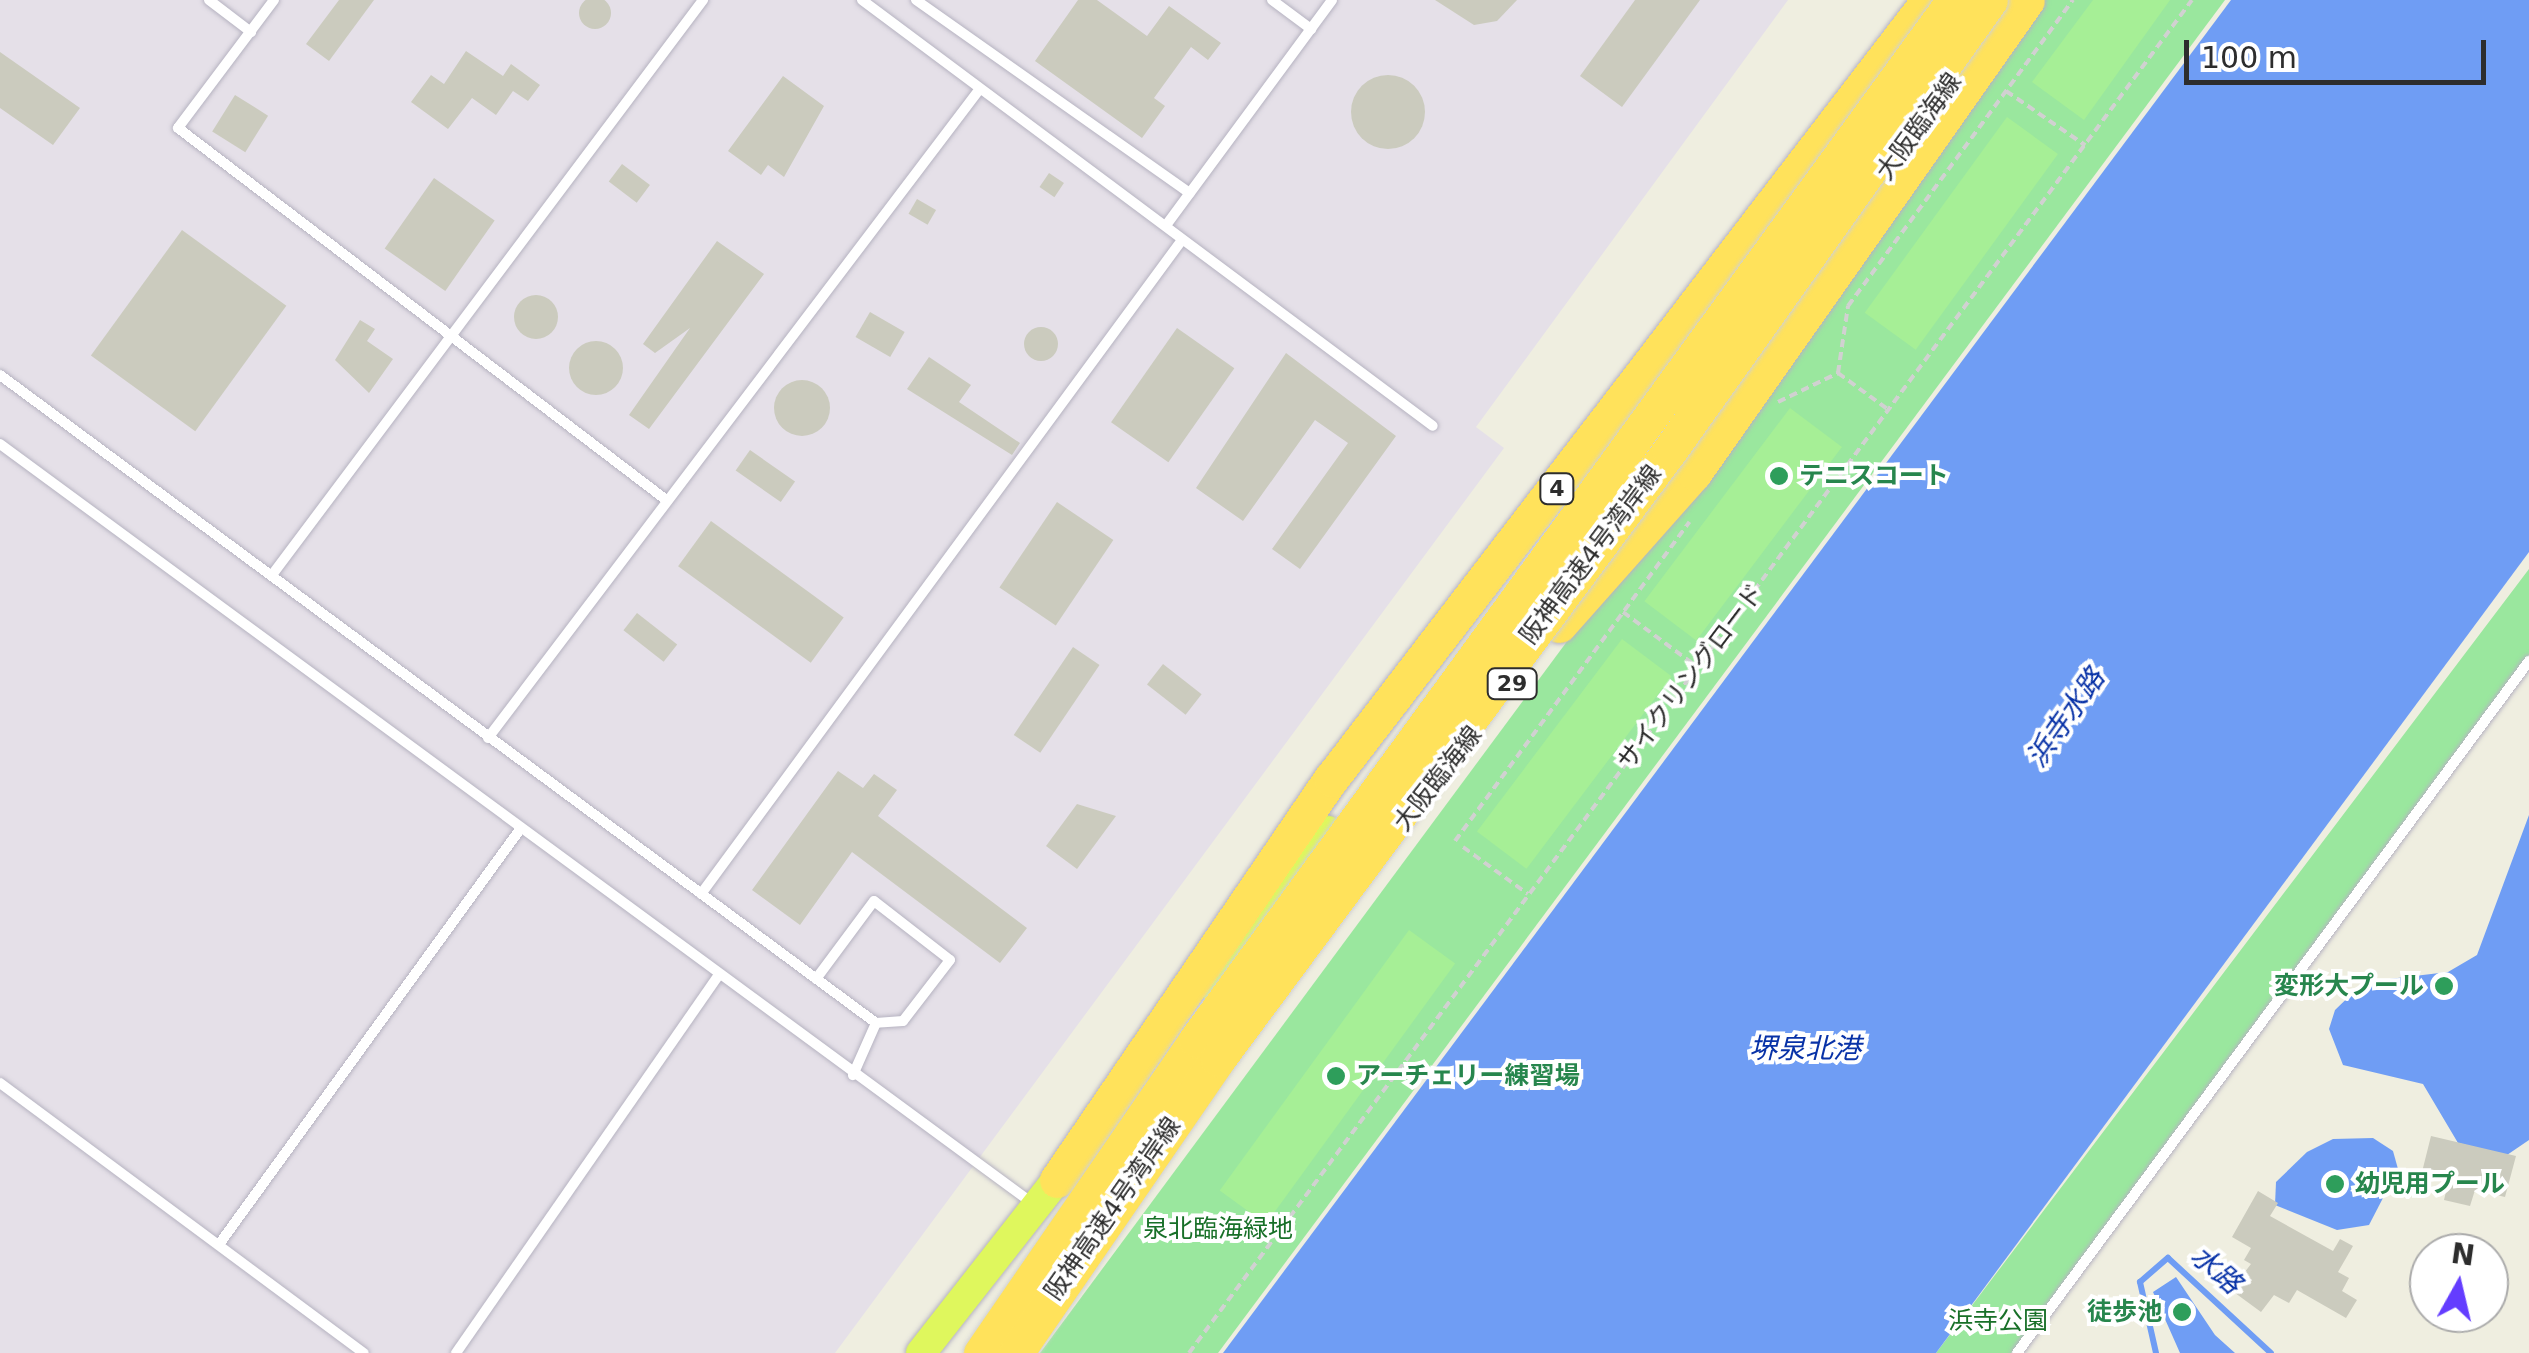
<!DOCTYPE html>
<html>
<head>
<meta charset="utf-8">
<style>
  body { margin:0 }
  #map { position:relative; width:2529px; height:1353px; overflow:hidden; background:#efeee0; font-family:"DejaVu Sans","Noto Sans JP",sans-serif }
  div>[style] { position:absolute }
  .industrial>* { inset:0; background:#e5e0e8 }
  .green>* { inset:0; background:#9ae79e }
  .pitch>* { inset:0; background:#a6ef96; transform-origin:0 0 }
  .water>* { inset:0; background:#6f9df4 }
  .stream>* { height:6px; margin:-3px; padding:0 3px; transform-origin:3px; border-radius:3px; background:#6f9df4 }
  .building>* { inset:0; background:#cbcbbe; transform-origin:0 0 }
  .round { border-radius:50% }
  .path>* { height:4px; margin-top:-2px; transform-origin:0; background:repeating-linear-gradient(90deg,#d1d1d1 0 8px,transparent 0 13px) }
  .roads { filter:drop-shadow(0 0 2px #b6b3c1) drop-shadow(0 0 2px #b6b3c1) }
  .service>* { height:10px; margin:-5px; padding:0 5px; transform-origin:5px; border-radius:5px; background:#fff }
  .primary>* { height:30px; margin:-15px; padding:0 15px; transform-origin:15px; border-radius:15px; background:#dff75d }
  .motorway>* { height:35px; margin:-17.5px; padding:0 17.5px; transform-origin:17.5px; border-radius:17.5px; background:#ffe25b }
  .bridges { filter:drop-shadow(0 0 2px #d1d1d1) drop-shadow(0 0 2px #d1d1d1) }
  .motorway-bridge>* { height:35px; margin:-17.5px; padding:0 17.5px; transform-origin:17.5px; border-radius:17.5px; background:#ffe25b }
  .dots>* { width:28px; height:28px; translate:-50% -50%; box-sizing:border-box; border:5px solid #fff; border-radius:50% }
  span { translate:-50% -50%; white-space:nowrap; text-align:center; line-height:1.15; -webkit-text-stroke:8px #fff; paint-order:stroke }
  .shield-label span { padding:2px 8px; background:#fff; border:2px solid; border-radius:8px; -webkit-text-stroke-width:0 }
  .shield-label { font-size:22px; color:#2d2d2d; font-weight:700 }
  .street-label { font-size:25px; color:#2d2d2d }
  .leisure-label { font-size:25px; color:#27864d; font-weight:700 }
  .left { translate:0 -50%; text-align:left }
  .right { translate:-100% -50%; text-align:right }
  .park-label { font-size:25px; color:#187028 }
  .water-label { font-size:28px; color:#0832a7; font-style:italic }
  .north { position:absolute; left:2409px; top:1233px; width:100px; height:100px; box-sizing:border-box; background:#fff; border:2px solid #ababab; border-radius:50%; rotate:8deg; font-size:28px; font-weight:700; line-height:40px; text-align:center; color:#2d2d2d }
  .north::after { content:''; display:block; margin:auto; width:35px; height:45px; background:#643dff; clip-path:polygon(50% 0,100% 100%,50% 72%,0 100%) }
  .scale { position:absolute; left:2184px; top:40px; width:302px; height:45px; box-sizing:border-box; border:5px solid #2d2d2d; border-top:0; padding-left:12px; font-size:30px; line-height:35px; white-space:nowrap; color:#2d2d2d; -webkit-text-stroke:8px #fff; paint-order:stroke }
</style>
</head>
<body>
<div id="map">
  <div class="industrial">
    <div style="clip-path:polygon(0 0,1788px 0,1476px 427px,1504px 448px,835px 1353px,0 1353px)"></div>
  </div>
  <div class="green">
    <div style="clip-path:polygon(2042px 0,2225px 0,1218px 1353px,1040px 1353px)"></div>
    <div style="clip-path:polygon(2529px 569px,2529px 661px,2021px 1341px,2024px 1353px,1936px 1353px)"></div>
  </div>
  <div class="pitch">
    <div style="clip-path:polygon(2093px 0,2170px 0,2084px 120px,2032px 82px)"></div>
    <div style="left:2007px;top:117px;width:63px;height:242px;rotate:36deg"></div>
    <div style="left:1790px;top:408px;width:65px;height:242px;rotate:37deg"></div>
    <div style="left:1622px;top:639px;width:62px;height:241px;rotate:37deg"></div>
    <div style="left:1409px;top:930px;width:57px;height:322px;rotate:36deg"></div>
  </div>
  <div class="water">
    <div style="clip-path:polygon(2231px 0,2529px 0,2529px 552px,1936px 1353px,1223px 1353px)"></div>
    <div style="clip-path:polygon(2529px 815px,2529px 1140px,2507px 1155px,2458px 1143px,2423px 1084px,2343px 1065px,2329px 1029px,2335px 1010px,2364px 982px,2448px 972px,2477px 955px)"></div>
    <div style="clip-path:polygon(2373px 1138px,2393px 1151px,2398px 1169px,2369px 1225px,2337px 1230px,2275px 1205px,2276px 1182px,2307px 1152px,2333px 1139px)"></div>
    <div style="clip-path:polygon(2176px 1277px,2215px 1335px,2235px 1353px,2180px 1353px,2153px 1292px)"></div>
  </div>
  <div class="stream">
    <div style="left:2156px;top:1353px;width:73px;rotate:-102.7deg"></div>
    <div style="left:2140px;top:1282px;width:37px;rotate:-41deg"></div>
    <div style="left:2168px;top:1258px;width:140px;rotate:42.7deg"></div>
  </div>
  <div class="building">
    <div class="round" style="left:579px;top:-3px;width:32px;height:32px"></div>
    <div style="clip-path:polygon(339px 0,374px 0,329px 61px,306px 44px)"></div>
    <div style="clip-path:polygon(1078px 0,1097px 0,1147px 36px,1169px 6px,1221px 43px,1208px 60px,1191px 47px,1154px 98px,1165px 106px,1142px 138px,1035px 61px)"></div>
    <div style="clip-path:polygon(1435px 0,1517px 0,1497px 21px,1474px 25px)"></div>
    <div style="clip-path:polygon(1635px 0,1700px 0,1622px 107px,1580px 76px)"></div>
    <div style="clip-path:polygon(466px 51px,503px 76px,511px 64px,540px 85px,528px 101px,513px 91px,496px 115px,472px 98px,448px 129px,411px 102px,431px 75px,444px 84px)"></div>
    <div style="clip-path:polygon(0 52px,80px 108px,53px 145px,0 108px)"></div>
    <div class="round" style="left:1351px;top:75px;width:74px;height:74px"></div>
    <div style="clip-path:polygon(783px 76px,824px 106px,784px 177px,768px 165px,761px 175px,728px 151px)"></div>
    <div style="left:235px;top:95px;width:39px;height:43px;rotate:32deg"></div>
    <div style="left:622px;top:164px;width:35px;height:22px;rotate:37deg"></div>
    <div style="left:1049px;top:173px;width:18px;height:17px;rotate:34deg"></div>
    <div style="left:434px;top:178px;width:74px;height:86px;rotate:35deg"></div>
    <div style="left:917px;top:199px;width:22px;height:17px;rotate:30deg"></div>
    <div style="left:182px;top:230px;width:129px;height:155px;rotate:36deg"></div>
    <div style="clip-path:polygon(717px 241px,764px 274px,649px 429px,629px 415px,690px 328px,655px 353px,643px 344px)"></div>
    <div class="round" style="left:514px;top:295px;width:44px;height:44px"></div>
    <div style="left:870px;top:312px;width:40px;height:29px;rotate:30deg"></div>
    <div style="clip-path:polygon(360px 320px,375px 329px,367px 341px,393px 359px,369px 393px,335px 360px)"></div>
    <div class="round" style="left:1024px;top:327px;width:34px;height:34px"></div>
    <div style="left:1177px;top:328px;width:70px;height:115px;rotate:35deg"></div>
    <div class="round" style="left:569px;top:341px;width:54px;height:54px"></div>
    <div style="clip-path:polygon(1286px 353px,1396px 436px,1300px 569px,1272px 549px,1348px 443px,1315px 420px,1243px 521px,1196px 488px)"></div>
    <div style="clip-path:polygon(929px 357px,971px 385px,959px 402px,1020px 443px,1012px 455px,907px 389px)"></div>
    <div class="round" style="left:774px;top:380px;width:56px;height:56px"></div>
    <div style="left:750px;top:450px;width:55px;height:25px;rotate:35deg"></div>
    <div style="left:1057px;top:502px;width:68px;height:103px;rotate:34deg"></div>
    <div style="left:711px;top:521px;width:164px;height:56px;rotate:36deg"></div>
    <div style="left:637px;top:613px;width:51px;height:22px;rotate:38deg"></div>
    <div style="left:1073px;top:647px;width:32px;height:106px;rotate:34deg"></div>
    <div style="left:1163px;top:664px;width:49px;height:26px;rotate:38deg"></div>
    <div style="clip-path:polygon(838px 771px,863px 788px,874px 774px,897px 790px,878px 816px,1027px 928px,1000px 963px,852px 852px,800px 925px,752px 890px)"></div>
    <div style="clip-path:polygon(1077px 804px,1116px 816px,1077px 869px,1046px 846px)"></div>
    <div style="clip-path:polygon(2431px 1136px,2516px 1156px,2505px 1197px,2475px 1190px,2470px 1206px,2444px 1200px,2448px 1183px,2421px 1176px)"></div>
    <div style="clip-path:polygon(2258px 1191px,2278px 1203px,2270px 1216px,2333px 1251px,2340px 1239px,2353px 1246px,2338px 1272px,2349px 1278px,2342px 1291px,2357px 1300px,2346px 1318px,2297px 1290px,2289px 1303px,2274px 1295px,2261px 1312px,2231px 1290px,2251px 1264px,2244px 1260px,2251px 1248px,2232px 1237px)"></div>
  </div>
  <div class="path">
    <div style="left:2006px;top:91px;width:96px;rotate:34.4deg"></div>
    <div style="left:1838px;top:373px;width:63px;rotate:36deg"></div>
    <div style="left:1778px;top:402px;width:67px;rotate:-25.8deg"></div>
    <div style="left:1838px;top:373px;width:68px;rotate:-81.5deg"></div>
    <div style="left:1848px;top:306px;width:380px;rotate:-53.7deg"></div>
    <div style="left:1623px;top:612px;width:91px;rotate:36.5deg"></div>
    <div style="left:1455px;top:841px;width:396px;rotate:-53.7deg"></div>
    <div style="left:1463px;top:847px;width:80px;rotate:35.9deg"></div>
    <div style="left:1189px;top:1353px;width:1684px;rotate:-53.45deg"></div>
  </div>
  <div class="roads">
    <div class="service">
      <div style="left:209px;top:0;width:53px;rotate:37.3deg"></div>
      <div style="left:274px;top:0;width:160px;rotate:126.9deg"></div>
      <div style="left:178px;top:128px;width:612px;rotate:37.3deg"></div>
      <div style="left:862px;top:0;width:712px;rotate:36.73deg"></div>
      <div style="left:916px;top:0;width:335px;rotate:35.2deg"></div>
      <div style="left:1272px;top:0;width:49px;rotate:36.6deg"></div>
      <div style="left:1167px;top:224px;width:278px;rotate:-53.6deg"></div>
      <div style="left:0;top:375px;width:1090px;rotate:36.49deg"></div>
      <div style="left:876px;top:1023px;width:57px;rotate:113.9deg"></div>
      <div style="left:0;top:444px;width:1285px;rotate:36.33deg"></div>
      <div style="left:272px;top:575px;width:719px;rotate:-53.15deg"></div>
      <div style="left:488px;top:738px;width:813px;rotate:-52.85deg"></div>
      <div style="left:701px;top:894px;width:812px;rotate:-53.67deg"></div>
      <div style="left:816px;top:979px;width:97px;rotate:-53.4deg"></div>
      <div style="left:874px;top:901px;width:96px;rotate:37.8deg"></div>
      <div style="left:950px;top:960px;width:77px;rotate:127.6deg"></div>
      <div style="left:903px;top:1021px;width:27px;rotate:176deg"></div>
      <div style="left:0;top:1083px;width:453px;rotate:36.6deg"></div>
      <div style="left:220px;top:1243px;width:513px;rotate:-54.05deg"></div>
      <div style="left:456px;top:1353px;width:461px;rotate:-55.2deg"></div>
      <div style="left:2017px;top:1353px;width:861px;rotate:-53.5deg"></div>
    </div>
    <div class="primary">
      <div style="left:1209px;top:984px;width:194px;rotate:-52.1deg"></div>
      <div style="left:921px;top:1353px;width:241px;rotate:-51.9deg"></div>
    </div>
    <div class="motorway">
      <div style="left:1559px;top:625px;width:203px;rotate:-48.4deg"></div>
      <div style="left:1694px;top:473px;width:578px;rotate:-54.85deg"></div>
      <div style="left:1057px;top:1180px;width:486px;rotate:-55.7deg"></div>
      <div style="left:1331px;top:779px;width:982px;rotate:-52.49deg"></div>
    </div>
  </div>
  <div class="bridges">
    <div class="motorway-bridge">
      <div style="left:981px;top:1353px;width:380px;rotate:-55.5deg"></div>
      <div style="left:1196px;top:1040px;width:1287px;rotate:-53.91deg"></div>
      <div style="left:1016px;top:1353px;width:357px;rotate:-55.5deg"></div>
      <div style="left:1218px;top:1059px;width:758px;rotate:-53.42deg"></div>
      <div style="left:1670px;top:450px;width:552px;rotate:-54.58deg"></div>
    </div>
  </div>
  <div class="dots">
    <div style="left:1779px;top:476px;background:#2e9e5b"></div>
    <div style="left:2444px;top:986px;background:#2e9e5b"></div>
    <div style="left:1336px;top:1076px;background:#2e9e5b"></div>
    <div style="left:2335px;top:1184px;background:#2e9e5b"></div>
    <div style="left:2182px;top:1312px;background:#2e9e5b"></div>
  </div>
  <div class="shield-label">
    <span style="left:1557px;top:489px">4</span>
    <span style="left:1512px;top:684px">29</span>
  </div>
  <div class="street-label">
    <span style="left:1919px;top:127px;rotate:-54deg">大阪臨海線</span>
    <span style="left:1591px;top:555px;rotate:-53deg">阪神高速4号湾岸線</span>
    <span style="left:1691px;top:677px;rotate:-53deg">サイクリングロード</span>
    <span style="left:1438px;top:779px;rotate:-52deg">大阪臨海線</span>
    <span style="left:1113px;top:1209px;rotate:-55deg">阪神高速4号湾岸線</span>
  </div>
  <div class="leisure-label">
    <span class="left" style="left:1799px;top:476px">テニスコート</span>
    <span class="right" style="left:2424px;top:986px">変形大プール</span>
    <span class="left" style="left:1356px;top:1076px">アーチェリー練習場</span>
    <span class="left" style="left:2355px;top:1184px">幼児用プール</span>
    <span class="right" style="left:2162px;top:1312px">徒歩池</span>
  </div>
  <div class="park-label">
    <span style="left:1218px;top:1229px">泉北臨海緑地</span>
    <span style="left:1998px;top:1321px">浜寺公園</span>
  </div>
  <div class="water-label">
    <span style="left:2066px;top:718px;rotate:-55deg">浜寺水路</span>
    <span style="left:1805px;top:1049px">堺泉北港</span>
    <span style="left:2216px;top:1270px;rotate:41deg">水路</span>
  </div>
  <div class="north">N</div>
  <div class="scale">100 m</div>
</div>
</body>
</html>
